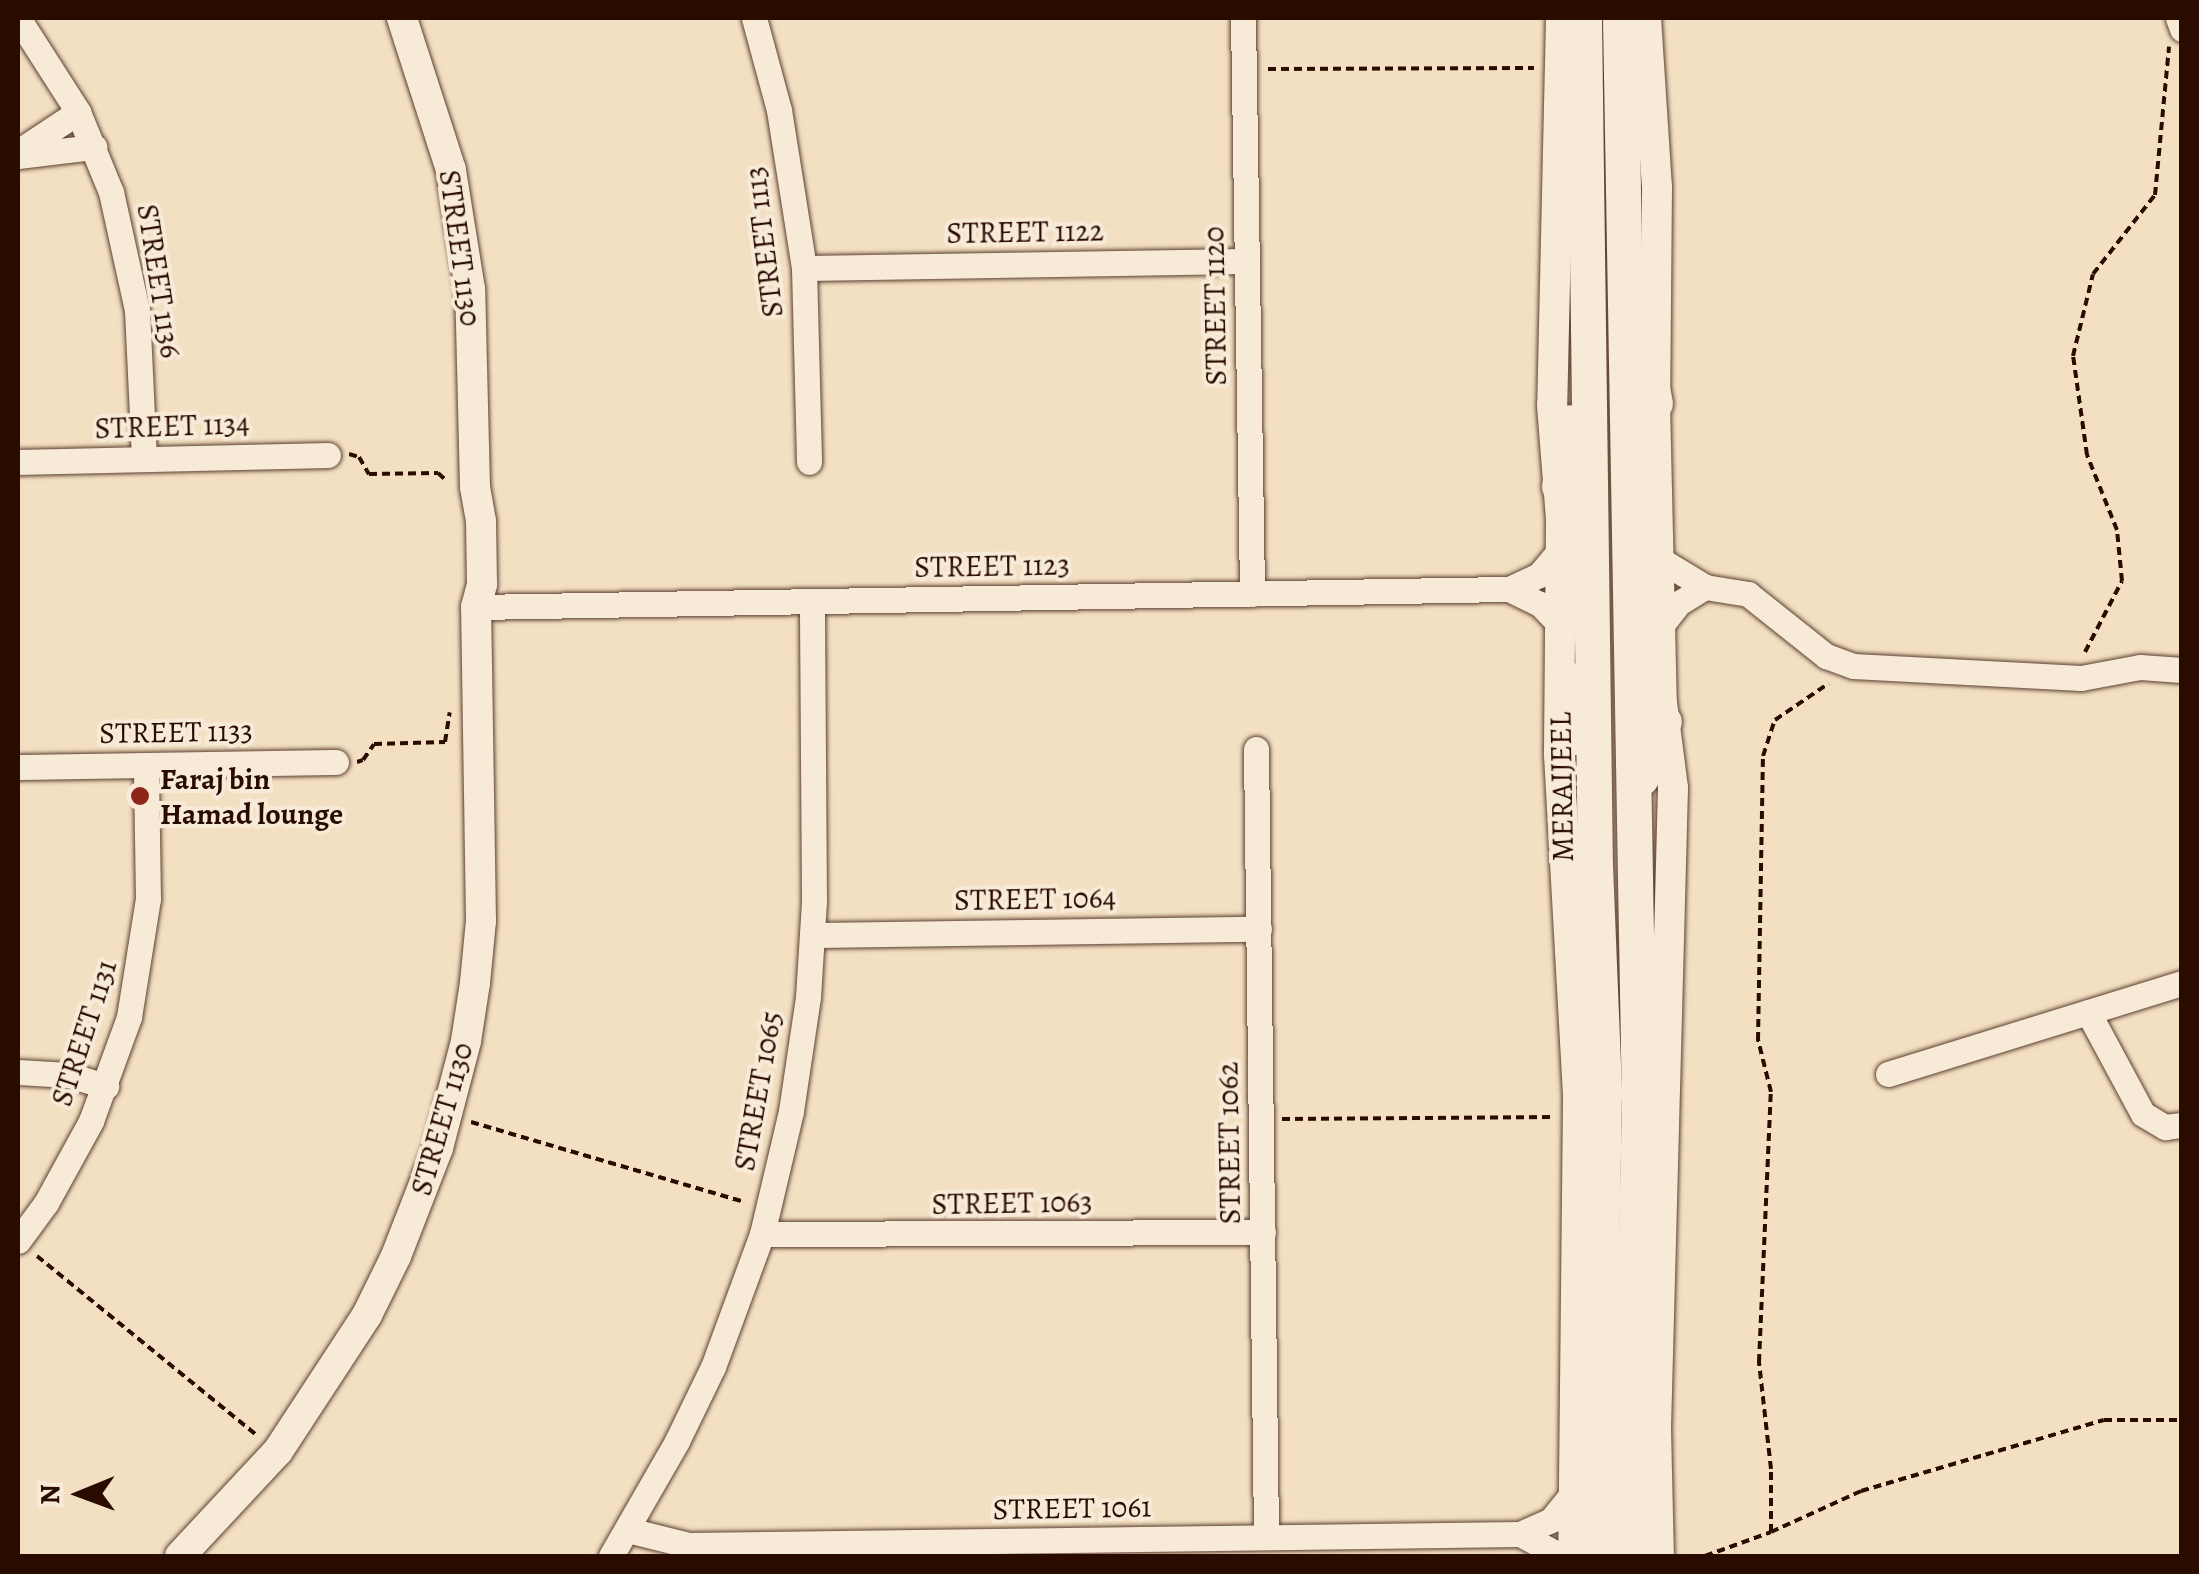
<!DOCTYPE html>
<html>
<head>
<meta charset="utf-8">
<style>
  body { margin:0 }
  #map { position:relative; width:2199px; height:1574px; overflow:hidden; background:#f3dfc2; font-family:Alegreya,serif }
  div>[style] { position:absolute }
  .path>* { height:4px; margin-top:-2px; transform-origin:0; background:repeating-linear-gradient(90deg,#2a0b00 0 8px,transparent 0 13px) }
  .roads { filter:drop-shadow(0 0 2px #5c4030) drop-shadow(0 0 2px #5c4030) }
  .minor>* { height:25px; margin:-12.5px; padding:0 12.5px; transform-origin:12.5px; border-radius:12.5px; background:#f7ead7 }
  .tertiary>* { height:30px; margin:-15px; padding:0 15px; transform-origin:15px; border-radius:15px; background:#f7ead7 }
  .secondary>* { height:35px; margin:-17.5px; padding:0 17.5px; transform-origin:17.5px; border-radius:17.5px; background:#f7ead7 }
  .dots>* { width:28px; height:28px; translate:-50% -50%; box-sizing:border-box; border:5px solid #f7ead7; border-radius:50% }
  span { translate:-50% -50%; white-space:nowrap; text-align:center; line-height:1.15; -webkit-text-stroke:8px #f7ead7; paint-order:stroke }
  .street-label { font-size:30px; color:#2a0b00 }
  .poi-label { font-size:30px; color:#2a0b00; font-weight:700 }
  .left { translate:0 -50%; text-align:left }
  .frame { position:absolute; inset:0; border:20px solid #2a0b00; pointer-events:none }
  .north { position:absolute; left:30px; top:1444px; width:100px; height:100px; -webkit-text-stroke:8px #f7ead7; paint-order:stroke; rotate:269deg; font-size:28px; font-weight:700; line-height:40px; text-align:center; color:#2a0b00 }
  .north::after { content:''; display:block; margin:auto; width:35px; height:45px; background:#2a0b00; clip-path:polygon(50% 0,100% 100%,50% 72%,0 100%) }
</style>
</head>
<body>
<div id="map">
  <div class="path">
    <div style="left:1268px;top:69px;width:266px;rotate:-0.2deg"></div>
    <div style="left:349px;top:454px;width:10px;rotate:17deg"></div>
    <div style="left:359px;top:457px;width:20px;rotate:60deg"></div>
    <div style="left:369px;top:474px;width:69px;rotate:-0.8deg"></div>
    <div style="left:438px;top:473px;width:13px;rotate:42deg"></div>
    <div style="left:2085px;top:652px;width:80px;rotate:-62.5deg"></div>
    <div style="left:2122px;top:581px;width:51px;rotate:-95.6deg"></div>
    <div style="left:2117px;top:530px;width:81px;rotate:-111.8deg"></div>
    <div style="left:2087px;top:455px;width:100px;rotate:-98deg"></div>
    <div style="left:2073px;top:356px;width:84px;rotate:-76.3deg"></div>
    <div style="left:2093px;top:274px;width:100px;rotate:-51.9deg"></div>
    <div style="left:2155px;top:195px;width:149px;rotate:-84.6deg"></div>
    <div style="left:357px;top:762px;width:6px;rotate:-18deg"></div>
    <div style="left:363px;top:760px;width:19px;rotate:-55deg"></div>
    <div style="left:374px;top:744px;width:71px;rotate:-1.6deg"></div>
    <div style="left:445px;top:742px;width:30px;rotate:-81deg"></div>
    <div style="left:1282px;top:1119px;width:270px;rotate:-0.4deg"></div>
    <div style="left:471px;top:1122px;width:285px;rotate:16.3deg"></div>
    <div style="left:37px;top:1256px;width:285px;rotate:39.2deg"></div>
    <div style="left:1771px;top:1532px;width:99px;rotate:-24.5deg"></div>
    <div style="left:1861px;top:1491px;width:253px;rotate:-16.3deg"></div>
    <div style="left:2104px;top:1420px;width:78px"></div>
    <div style="left:1705px;top:1556px;width:70px;rotate:-20deg"></div>
    <div style="left:1771px;top:1532px;width:63px;rotate:-90deg"></div>
    <div style="left:1771px;top:1469px;width:108px;rotate:-96.4deg"></div>
    <div style="left:1759px;top:1362px;width:270px;rotate:-87.5deg"></div>
    <div style="left:1771px;top:1092px;width:54px;rotate:-104deg"></div>
    <div style="left:1758px;top:1040px;width:284px;rotate:-89deg"></div>
    <div style="left:1763px;top:756px;width:38px;rotate:-72deg"></div>
    <div style="left:1775px;top:720px;width:65px;rotate:-34.4deg"></div>
  </div>
  <div class="roads">
    <div class="minor">
      <div style="left:18px;top:18px;width:112px;rotate:57.4deg"></div>
      <div style="left:78px;top:112px;width:87px;rotate:67.6deg"></div>
      <div style="left:111px;top:192px;width:121px;rotate:77.6deg"></div>
      <div style="left:137px;top:310px;width:149px;rotate:87.3deg"></div>
      <div style="left:754px;top:18px;width:95px;rotate:74.8deg"></div>
      <div style="left:779px;top:110px;width:160px;rotate:81deg"></div>
      <div style="left:804px;top:268px;width:194px;rotate:88.5deg"></div>
      <div style="left:1243px;top:18px;width:576px;rotate:89.1deg"></div>
      <div style="left:2178px;top:18px;width:12px;rotate:70deg"></div>
      <div style="left:18px;top:152px;width:72px;rotate:-33.7deg"></div>
      <div style="left:18px;top:156px;width:77px;rotate:-6.8deg"></div>
      <div style="left:804px;top:268px;width:442px;rotate:-0.9deg"></div>
      <div style="left:18px;top:462px;width:310px;rotate:-1.3deg"></div>
      <div style="left:1659px;top:559px;width:54px;rotate:31.3deg"></div>
      <div style="left:1705px;top:587px;width:44px;rotate:9.2deg"></div>
      <div style="left:1748px;top:594px;width:100px;rotate:38.5deg"></div>
      <div style="left:1826px;top:656px;width:29px;rotate:20deg"></div>
      <div style="left:1853px;top:666px;width:228px;rotate:3deg"></div>
      <div style="left:2081px;top:678px;width:60px;rotate:-10.6deg"></div>
      <div style="left:2140px;top:667px;width:42px;rotate:4.1deg"></div>
      <div style="left:1509px;top:589px;width:34px;rotate:26deg"></div>
      <div style="left:1540px;top:604px;width:32px;rotate:46deg"></div>
      <div style="left:476px;top:607px;width:1033px;rotate:-1deg"></div>
      <div style="left:1509px;top:589px;width:33px;rotate:-25deg"></div>
      <div style="left:1539px;top:575px;width:34px;rotate:-50deg"></div>
      <div style="left:1660px;top:627px;width:31px;rotate:-52deg"></div>
      <div style="left:1679px;top:603px;width:31px;rotate:-32deg"></div>
      <div style="left:1256px;top:749px;width:788px;rotate:89.27deg"></div>
      <div style="left:18px;top:767px;width:318px;rotate:-0.9deg"></div>
      <div style="left:812px;top:935px;width:447px;rotate:-0.8deg"></div>
      <div style="left:2088px;top:1012px;width:116px;rotate:61.7deg"></div>
      <div style="left:2143px;top:1114px;width:26px;rotate:31deg"></div>
      <div style="left:2165px;top:1127px;width:17px;rotate:-7deg"></div>
      <div style="left:18px;top:1072px;width:51px;rotate:3.4deg"></div>
      <div style="left:69px;top:1075px;width:39px;rotate:17deg"></div>
      <div style="left:1888px;top:1074px;width:308px;rotate:-17.2deg"></div>
      <div style="left:762px;top:1234px;width:501px;rotate:-0.23deg"></div>
      <div style="left:18px;top:1241px;width:47px;rotate:-53.6deg"></div>
      <div style="left:46px;top:1203px;width:94px;rotate:-61.2deg"></div>
      <div style="left:91px;top:1121px;width:111px;rotate:-69.9deg"></div>
      <div style="left:129px;top:1017px;width:120px;rotate:-80.9deg"></div>
      <div style="left:148px;top:899px;width:133px;rotate:-90.9deg"></div>
      <div style="left:628px;top:1530px;width:62px;rotate:14deg"></div>
      <div style="left:688px;top:1545px;width:832px;rotate:-0.76deg"></div>
      <div style="left:1520px;top:1534px;width:34px;rotate:-24deg"></div>
      <div style="left:1551px;top:1520px;width:33px;rotate:-51deg"></div>
      <div style="left:1520px;top:1534px;width:47px;rotate:28.2deg"></div>
      <div style="left:611px;top:1556px;width:133px;rotate:-60.1deg"></div>
      <div style="left:677px;top:1441px;width:82px;rotate:-64.1deg"></div>
      <div style="left:713px;top:1367px;width:142px;rotate:-69.8deg"></div>
      <div style="left:762px;top:1234px;width:126px;rotate:-76.7deg"></div>
      <div style="left:791px;top:1111px;width:115px;rotate:-81.5deg"></div>
      <div style="left:808px;top:997px;width:96px;rotate:-86.4deg"></div>
      <div style="left:814px;top:901px;width:300px;rotate:-90.4deg"></div>
    </div>
    <div class="tertiary">
      <div style="left:1561px;top:18px;width:387px;rotate:91.3deg"></div>
      <div style="left:1552px;top:405px;width:114px;rotate:85.5deg"></div>
      <div style="left:1561px;top:519px;width:236px;rotate:90.5deg"></div>
      <div style="left:1559px;top:755px;width:346px;rotate:86.8deg"></div>
      <div style="left:1578px;top:1100px;width:456px;rotate:90.6deg"></div>
      <div style="left:1646px;top:18px;width:169px;rotate:86.3deg"></div>
      <div style="left:1657px;top:187px;width:216px;rotate:90.5deg"></div>
      <div style="left:1655px;top:403px;width:300px;rotate:88.7deg"></div>
      <div style="left:1662px;top:703px;width:86px;rotate:82.6deg"></div>
      <div style="left:1673px;top:788px;width:640px;rotate:91.52deg"></div>
      <div style="left:1656px;top:1428px;width:128px;rotate:88.7deg"></div>
      <div style="left:180px;top:1556px;width:144px;rotate:-47deg"></div>
      <div style="left:278px;top:1451px;width:163px;rotate:-56.8deg"></div>
      <div style="left:367px;top:1315px;width:66px;rotate:-63.8deg"></div>
      <div style="left:396px;top:1256px;width:116px;rotate:-68.7deg"></div>
      <div style="left:438px;top:1148px;width:111px;rotate:-75.3deg"></div>
      <div style="left:466px;top:1041px;width:59px;rotate:-81.2deg"></div>
      <div style="left:475px;top:983px;width:62px;rotate:-84.5deg"></div>
      <div style="left:481px;top:921px;width:314px;rotate:-90.9deg"></div>
      <div style="left:476px;top:607px;width:24px;rotate:-75deg"></div>
      <div style="left:482px;top:584px;width:63px;rotate:-90.9deg"></div>
      <div style="left:481px;top:521px;width:35px;rotate:-100deg"></div>
      <div style="left:475px;top:487px;width:198px;rotate:-91.4deg"></div>
      <div style="left:470px;top:289px;width:121px;rotate:-99.1deg"></div>
      <div style="left:451px;top:170px;width:160px;rotate:-107.9deg"></div>
    </div>
    <div class="secondary">
      <div style="left:1584px;top:18px;width:847px;rotate:89.26deg"></div>
      <div style="left:1595px;top:865px;width:228px;rotate:87.7deg"></div>
      <div style="left:1604px;top:1093px;width:463px;rotate:91deg"></div>
      <div style="left:1620px;top:18px;width:1084px;rotate:89deg"></div>
      <div style="left:1639px;top:1102px;width:454px;rotate:91.3deg"></div>
      <div style="left:1644px;top:345px;width:59px;rotate:79.3deg"></div>
      <div style="left:1559px;top:486px;width:65px;rotate:-79.4deg"></div>
      <div style="left:1563px;top:676px;width:63px;rotate:76.2deg"></div>
      <div style="left:1641px;top:778px;width:61px;rotate:-68deg"></div>
    </div>
  </div>
  <div class="dots">
    <div style="left:140px;top:796px;background:#8f2418"></div>
  </div>
  <div class="street-label">
    <span style="left:1025px;top:232px;rotate:-1deg">STREET 1122</span>
    <span style="left:764px;top:242px;rotate:-97deg">STREET 1113</span>
    <span style="left:460px;top:248px;rotate:82deg">STREET 1130</span>
    <span style="left:159px;top:281px;rotate:81deg">STREET 1136</span>
    <span style="left:1215px;top:306px;rotate:-91deg">STREET 1120</span>
    <span style="left:172px;top:426px;rotate:-2deg">STREET 1134</span>
    <span style="left:992px;top:566px;rotate:-1deg">STREET 1123</span>
    <span style="left:176px;top:732px;rotate:-1deg">STREET 1133</span>
    <span style="left:1562px;top:787px;rotate:-91deg">MERAIJEEL</span>
    <span style="left:1035px;top:899px;rotate:-1deg">STREET 1064</span>
    <span style="left:84px;top:1033px;rotate:-72deg">STREET 1131</span>
    <span style="left:758px;top:1091px;rotate:-80deg">STREET 1065</span>
    <span style="left:442px;top:1119px;rotate:-74deg">STREET 1130</span>
    <span style="left:1229px;top:1143px;rotate:-91deg">STREET 1062</span>
    <span style="left:1012px;top:1203px;rotate:-1deg">STREET 1063</span>
    <span style="left:1072px;top:1508px;rotate:-1deg">STREET 1061</span>
  </div>
  <div class="poi-label">
    <span class="left" style="left:160px;top:796px">Faraj bin<br>Hamad lounge</span>
  </div>
  <div class="frame"></div>
  <div class="north">N</div>
</div>
</body>
</html>
